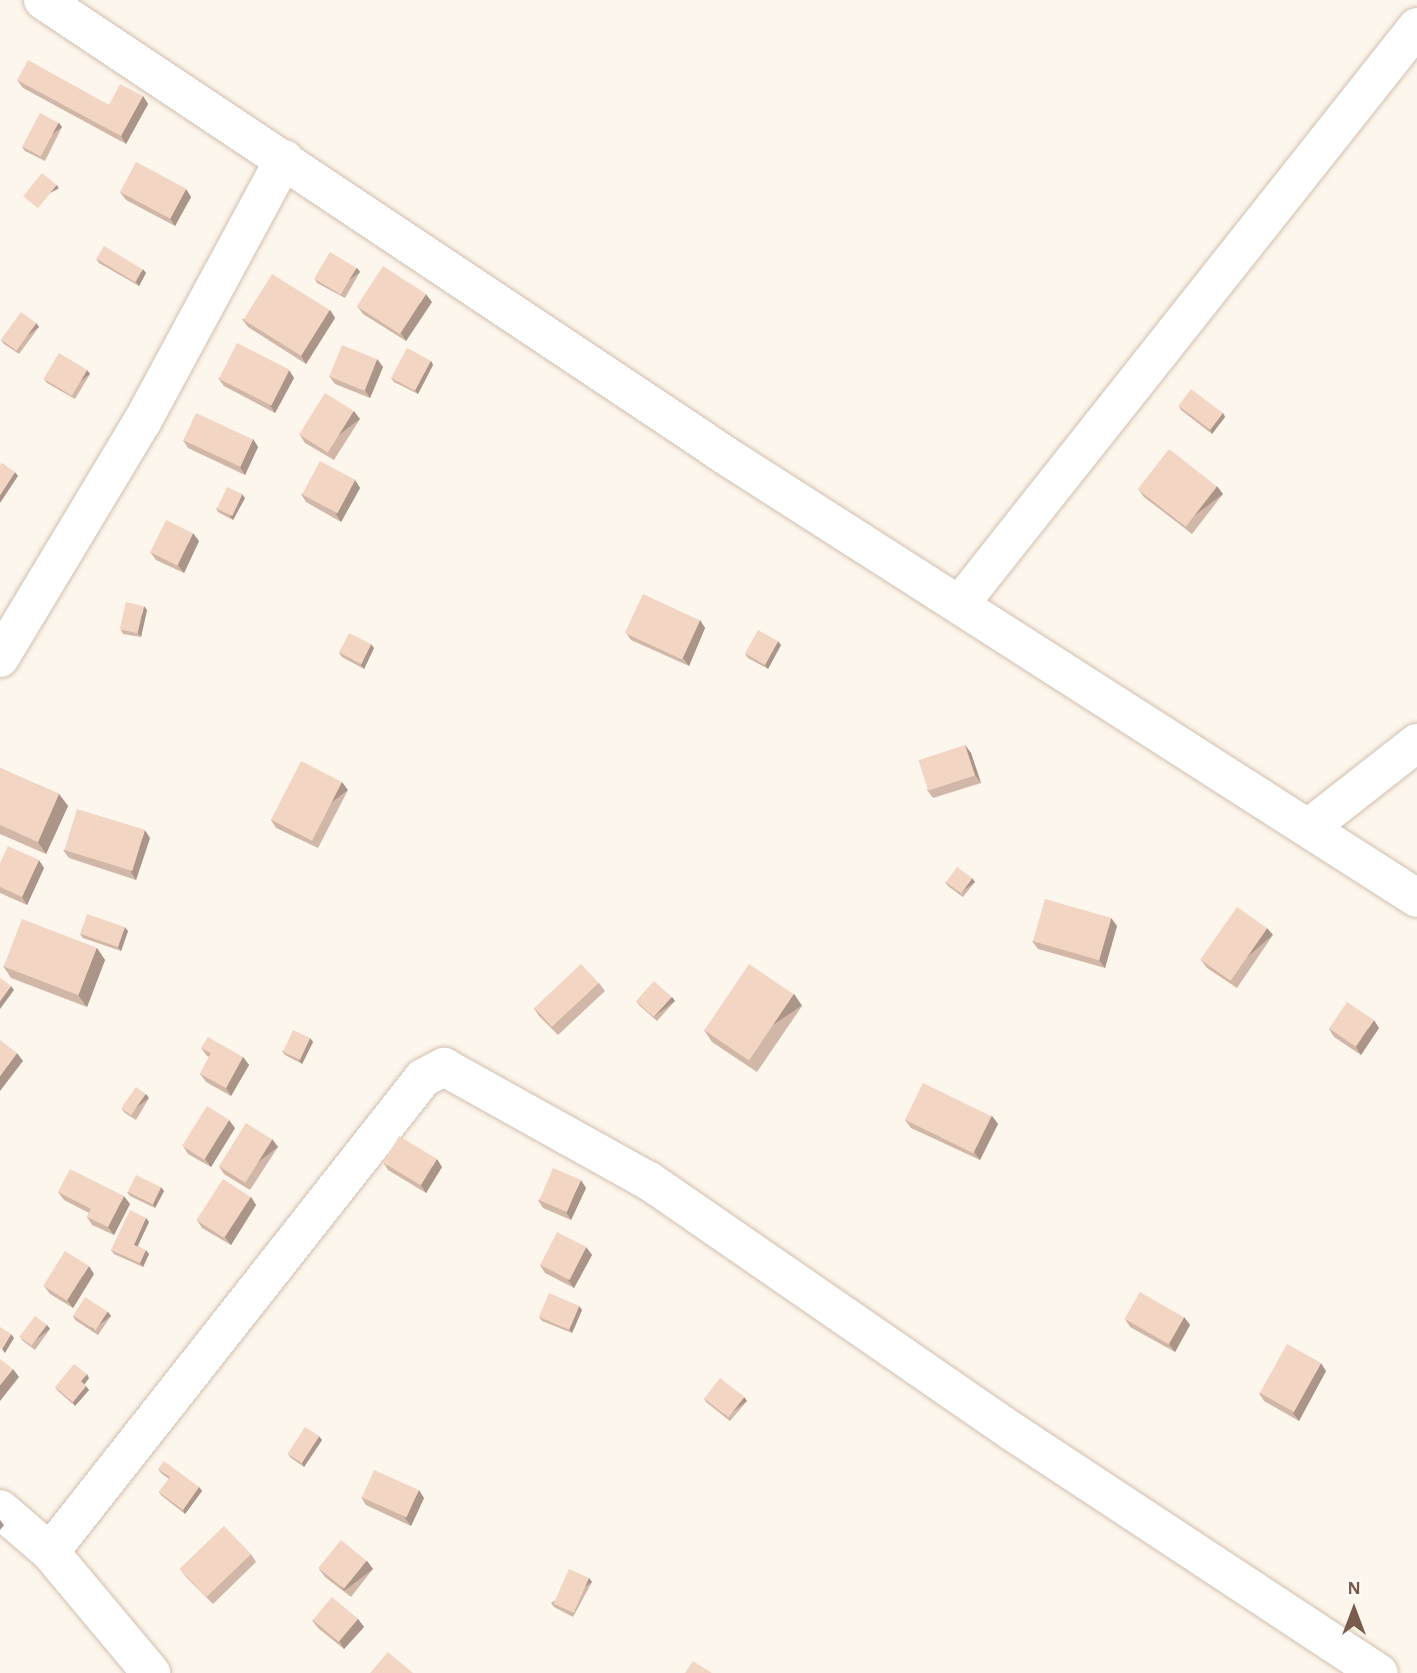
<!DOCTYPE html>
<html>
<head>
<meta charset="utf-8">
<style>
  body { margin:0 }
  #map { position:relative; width:1417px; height:1673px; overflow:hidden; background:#fdf6ec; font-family:"Alegreya Sans",sans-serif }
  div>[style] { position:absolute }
  .roads { filter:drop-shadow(0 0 2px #d1beb0) drop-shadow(0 0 2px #d1beb0) }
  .minor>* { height:38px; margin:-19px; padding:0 19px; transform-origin:19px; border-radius:19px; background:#fff }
  .wall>* { inset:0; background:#d1b7a8 }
  .shaded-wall>* { inset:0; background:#aa9588; transform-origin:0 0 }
  .building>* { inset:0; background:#f3d5c3; transform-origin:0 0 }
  span { translate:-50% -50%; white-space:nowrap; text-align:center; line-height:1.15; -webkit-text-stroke:5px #fffaf3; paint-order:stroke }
  .north { position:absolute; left:1319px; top:1575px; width:70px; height:70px; -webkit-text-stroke:5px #fffaf3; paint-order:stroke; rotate:0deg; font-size:19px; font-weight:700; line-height:28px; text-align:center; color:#7a5c4d }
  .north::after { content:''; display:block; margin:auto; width:24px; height:32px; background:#7a5c4d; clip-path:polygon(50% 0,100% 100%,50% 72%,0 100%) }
</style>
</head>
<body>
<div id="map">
  <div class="roads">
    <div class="minor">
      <div style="left:43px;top:0;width:827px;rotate:33.71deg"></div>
      <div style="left:731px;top:459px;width:814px;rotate:32.62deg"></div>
      <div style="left:960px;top:604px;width:736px;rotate:-51.62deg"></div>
      <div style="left:0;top:658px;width:275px;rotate:-59deg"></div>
      <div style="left:142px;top:422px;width:299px;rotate:-61.6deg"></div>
      <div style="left:1311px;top:826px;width:135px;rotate:-38.1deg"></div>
      <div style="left:0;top:1509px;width:66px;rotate:40.7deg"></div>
      <div style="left:50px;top:1552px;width:158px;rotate:50.1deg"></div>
      <div style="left:50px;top:1552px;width:603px;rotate:-51.8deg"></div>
      <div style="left:423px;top:1078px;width:24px;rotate:-28deg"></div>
      <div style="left:444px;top:1067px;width:235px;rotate:29.1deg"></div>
      <div style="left:649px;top:1181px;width:442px;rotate:34.6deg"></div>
      <div style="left:1013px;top:1432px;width:438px;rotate:33.4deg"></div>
    </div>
  </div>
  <div class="wall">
    <div style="clip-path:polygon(17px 80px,109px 105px,143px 96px,148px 104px,126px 144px,23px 88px)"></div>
    <div style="clip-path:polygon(59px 123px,62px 127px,45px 161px,25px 151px,22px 147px)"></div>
    <div style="clip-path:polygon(186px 189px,191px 197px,175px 226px,126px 200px,120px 192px)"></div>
    <div style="clip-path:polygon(96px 259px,146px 273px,139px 286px,99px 263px)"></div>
    <div style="clip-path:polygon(357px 268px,360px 272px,345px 298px,317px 283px,315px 279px)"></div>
    <div style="clip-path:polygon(432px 302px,406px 341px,363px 314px,357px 306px)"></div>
    <div style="clip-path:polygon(330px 310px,335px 318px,306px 364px,248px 327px,242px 319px)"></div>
    <div style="clip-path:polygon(36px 323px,39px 327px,19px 354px,4px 344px,1px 340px)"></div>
    <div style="clip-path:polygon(377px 359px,383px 367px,370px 398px,335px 384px,329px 376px)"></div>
    <div style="clip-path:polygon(431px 361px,433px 365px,418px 394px,394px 382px,391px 378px)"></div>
    <div style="clip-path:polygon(87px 370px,90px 374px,75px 399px,47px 383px,44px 379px)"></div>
    <div style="clip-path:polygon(289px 370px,294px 378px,275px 413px,224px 386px,218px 378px)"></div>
    <div style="clip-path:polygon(1179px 406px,1223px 413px,1225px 417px,1212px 434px,1181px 410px)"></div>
    <div style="clip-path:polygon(360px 419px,334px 460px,305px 443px,300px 435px)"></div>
    <div style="clip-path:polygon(253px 439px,258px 447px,245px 475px,188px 448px,183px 440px)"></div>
    <div style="clip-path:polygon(355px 480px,360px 488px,341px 522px,306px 502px,301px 494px)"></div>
    <div style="clip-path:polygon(1138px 489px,1223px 494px,1192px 534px,1144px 497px)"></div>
    <div style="clip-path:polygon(245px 498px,233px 520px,218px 512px,216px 508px)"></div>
    <div style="clip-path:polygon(199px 541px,184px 573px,156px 560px,150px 552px)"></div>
    <div style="clip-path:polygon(147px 610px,141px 637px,123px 634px,121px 630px)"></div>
    <div style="clip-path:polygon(700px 620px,705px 628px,689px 666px,631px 640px,626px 633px)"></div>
    <div style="clip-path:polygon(781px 645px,768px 669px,748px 658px,745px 654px)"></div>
    <div style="clip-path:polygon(374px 648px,364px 669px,342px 657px,339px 653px)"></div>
    <div style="clip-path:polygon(965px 745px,971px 753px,981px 783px,933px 798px,927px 790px)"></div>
    <div style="clip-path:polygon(0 768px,59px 794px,68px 806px,46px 854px,0 834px)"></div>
    <div style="clip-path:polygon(348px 790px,318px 848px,276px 828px,271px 820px)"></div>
    <div style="clip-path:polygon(150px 838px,136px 880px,69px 858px,63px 850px)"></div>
    <div style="clip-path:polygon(0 863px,44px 868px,27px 905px,0 893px)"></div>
    <div style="clip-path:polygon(972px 878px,975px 882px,963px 897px,948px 886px,945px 882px)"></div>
    <div style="clip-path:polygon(1111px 918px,1117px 926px,1105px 968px,1038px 949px,1032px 941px)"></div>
    <div style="clip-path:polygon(128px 931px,121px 951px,83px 938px,80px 934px)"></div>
    <div style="clip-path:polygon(1273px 935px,1237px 988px,1207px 968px,1201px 960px)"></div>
    <div style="clip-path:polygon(97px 948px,105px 960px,87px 1007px,11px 978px,3px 966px)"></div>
    <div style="clip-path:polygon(599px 983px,605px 991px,558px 1035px,539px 1016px,534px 1008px)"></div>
    <div style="clip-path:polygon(794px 994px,802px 1006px,757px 1072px,712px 1042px,704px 1030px)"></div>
    <div style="clip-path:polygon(672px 997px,675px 1001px,657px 1021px,639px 1005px,636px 1001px)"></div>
    <div style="clip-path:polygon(1379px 1028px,1361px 1055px,1334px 1037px,1329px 1029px)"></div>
    <div style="clip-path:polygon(310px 1038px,313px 1042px,302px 1064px,285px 1055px,282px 1051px)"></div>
    <div style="clip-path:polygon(201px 1048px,243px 1057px,249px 1065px,231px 1096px,206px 1082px,200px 1074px,209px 1057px,207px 1056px)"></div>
    <div style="clip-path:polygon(149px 1098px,136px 1120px,125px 1113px,122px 1109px)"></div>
    <div style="clip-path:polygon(992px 1116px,998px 1124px,980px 1160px,911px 1128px,905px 1120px)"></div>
    <div style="clip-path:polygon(235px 1128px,211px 1167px,188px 1154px,183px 1146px)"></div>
    <div style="clip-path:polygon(272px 1139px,278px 1147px,250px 1190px,224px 1174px,219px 1166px)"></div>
    <div style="clip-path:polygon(383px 1162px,442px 1167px,426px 1193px,388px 1170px)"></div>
    <div style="clip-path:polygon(586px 1188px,571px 1220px,543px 1208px,538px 1200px)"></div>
    <div style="clip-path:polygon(164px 1191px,155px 1208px,130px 1196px,127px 1192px)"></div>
    <div style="clip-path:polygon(58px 1192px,130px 1204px,114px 1235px,92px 1225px,87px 1217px,89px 1213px,64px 1200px)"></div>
    <div style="clip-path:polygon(251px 1197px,256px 1205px,231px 1245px,202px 1228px,197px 1220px)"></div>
    <div style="clip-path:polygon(146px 1218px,149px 1222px,138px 1246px,149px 1254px,143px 1267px,114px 1254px,111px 1250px)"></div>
    <div style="clip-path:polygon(586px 1247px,592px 1255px,574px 1288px,545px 1273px,540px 1265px)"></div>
    <div style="clip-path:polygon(94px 1274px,73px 1308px,50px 1294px,44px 1286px)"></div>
    <div style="clip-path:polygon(579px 1306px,582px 1310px,572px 1333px,542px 1321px,539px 1317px)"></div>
    <div style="clip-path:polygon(108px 1312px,111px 1316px,98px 1335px,75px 1320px,73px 1316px)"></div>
    <div style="clip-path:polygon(1184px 1317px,1190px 1325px,1175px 1352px,1130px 1327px,1125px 1319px)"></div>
    <div style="clip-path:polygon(47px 1325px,50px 1329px,35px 1350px,23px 1341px,20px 1337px)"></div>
    <div style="clip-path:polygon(1326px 1371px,1299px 1421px,1264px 1401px,1259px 1393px)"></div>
    <div style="clip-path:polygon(89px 1378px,84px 1384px,89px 1390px,75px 1406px,58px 1391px,55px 1387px)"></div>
    <div style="clip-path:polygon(744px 1397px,747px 1401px,730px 1421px,706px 1402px,704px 1398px)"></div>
    <div style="clip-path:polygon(322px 1440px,304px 1467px,291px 1458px,288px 1454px)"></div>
    <div style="clip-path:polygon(158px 1469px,199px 1487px,202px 1491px,185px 1514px,162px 1496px,159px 1492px,169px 1479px,161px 1473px)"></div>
    <div style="clip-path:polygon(361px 1497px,424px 1498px,411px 1526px,366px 1505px)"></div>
    <div style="clip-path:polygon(251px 1554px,256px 1562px,213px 1604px,186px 1577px,180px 1569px)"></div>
    <div style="clip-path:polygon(367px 1561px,373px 1569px,351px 1597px,325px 1577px,319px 1569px)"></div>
    <div style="clip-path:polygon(589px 1578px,592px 1582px,573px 1617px,554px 1607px,551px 1603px)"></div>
    <div style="clip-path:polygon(358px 1619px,364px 1627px,344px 1649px,318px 1628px,312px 1620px)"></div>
  </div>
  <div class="shaded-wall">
    <div style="clip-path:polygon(143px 96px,148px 104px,126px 144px,121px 136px)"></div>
    <div style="left:59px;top:123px;width:5px;height:38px;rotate:53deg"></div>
    <div style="left:57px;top:185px;width:4px;height:30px;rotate:63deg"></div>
    <div style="clip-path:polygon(186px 189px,191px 197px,175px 226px,170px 218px)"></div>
    <div style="left:357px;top:268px;width:5px;height:30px;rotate:53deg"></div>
    <div style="clip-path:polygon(143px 269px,146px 273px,139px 286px,136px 282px)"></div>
    <div style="clip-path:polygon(426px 294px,432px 302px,406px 341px,401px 333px)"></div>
    <div style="clip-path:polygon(330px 310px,335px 318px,306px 364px,301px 356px)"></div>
    <div style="left:36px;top:323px;width:5px;height:34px;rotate:53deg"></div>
    <div style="clip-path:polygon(377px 359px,383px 367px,370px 398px,365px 390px)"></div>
    <div style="clip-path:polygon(431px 361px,433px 365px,418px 394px,415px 390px)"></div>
    <div style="left:87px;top:370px;width:5px;height:29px;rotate:53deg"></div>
    <div style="clip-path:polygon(289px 370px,294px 378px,275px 413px,270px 405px)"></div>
    <div style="left:354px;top:411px;width:10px;height:49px;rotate:53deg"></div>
    <div style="clip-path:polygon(1223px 413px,1225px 417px,1212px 434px,1210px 430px)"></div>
    <div style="clip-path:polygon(253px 439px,258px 447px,245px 475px,240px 467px)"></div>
    <div style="clip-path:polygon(15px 472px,18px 476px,0 503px,0 495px)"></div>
    <div style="clip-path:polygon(355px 480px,360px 488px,341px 522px,336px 514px)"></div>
    <div style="left:1217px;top:486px;width:10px;height:51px;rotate:53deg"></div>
    <div style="clip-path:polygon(242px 494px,245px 498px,233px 520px,230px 516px)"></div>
    <div style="clip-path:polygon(193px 533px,199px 541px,184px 573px,178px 565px)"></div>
    <div style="clip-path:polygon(144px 606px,147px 610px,141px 637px,138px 633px)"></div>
    <div style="clip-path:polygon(700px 620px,705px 628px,689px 666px,683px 658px)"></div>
    <div style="clip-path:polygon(778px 641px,781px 645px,768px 669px,765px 665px)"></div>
    <div style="clip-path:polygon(371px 644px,374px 648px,364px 669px,361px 665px)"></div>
    <div style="clip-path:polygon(965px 745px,971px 753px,981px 783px,975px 775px)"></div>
    <div style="left:342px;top:782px;width:10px;height:65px;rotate:53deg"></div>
    <div style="clip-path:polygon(59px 794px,68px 806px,46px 854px,38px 842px)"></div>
    <div style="clip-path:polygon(145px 830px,150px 838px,136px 880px,131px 872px)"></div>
    <div style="clip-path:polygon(39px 860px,44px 868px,27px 905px,22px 897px)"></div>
    <div style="left:972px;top:878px;width:5px;height:19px;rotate:53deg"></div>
    <div style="clip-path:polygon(1111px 918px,1117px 926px,1105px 968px,1099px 960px)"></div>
    <div style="clip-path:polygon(125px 927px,128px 931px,121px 951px,118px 947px)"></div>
    <div style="left:1267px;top:928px;width:9px;height:63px;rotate:49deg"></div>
    <div style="clip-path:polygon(97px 948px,105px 960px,87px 1007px,78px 995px)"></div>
    <div style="clip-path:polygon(11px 986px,14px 990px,0 1009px,0 1001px)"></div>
    <div style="left:794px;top:994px;width:14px;height:80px;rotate:56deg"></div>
    <div style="left:672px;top:997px;width:5px;height:27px;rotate:53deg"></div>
    <div style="clip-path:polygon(1374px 1020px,1379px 1028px,1361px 1055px,1356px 1047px)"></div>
    <div style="clip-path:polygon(310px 1038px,313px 1042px,302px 1064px,299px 1060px)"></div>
    <div style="clip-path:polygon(17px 1053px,23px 1061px,0 1091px,0 1076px)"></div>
    <div style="clip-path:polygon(243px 1057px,249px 1065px,231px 1096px,226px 1088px)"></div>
    <div style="left:146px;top:1094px;width:5px;height:26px;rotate:53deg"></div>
    <div style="clip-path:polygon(992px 1116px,998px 1124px,980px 1160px,974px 1152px)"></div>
    <div style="clip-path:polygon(229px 1120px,235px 1128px,211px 1167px,205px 1159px)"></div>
    <div style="left:272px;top:1139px;width:10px;height:51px;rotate:53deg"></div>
    <div style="clip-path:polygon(437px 1159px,442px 1167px,426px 1193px,421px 1185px)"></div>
    <div style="clip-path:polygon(581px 1180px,586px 1188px,571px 1220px,566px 1212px)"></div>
    <div style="clip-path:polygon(161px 1187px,164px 1191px,155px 1208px,153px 1204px)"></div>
    <div style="clip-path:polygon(124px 1196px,130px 1204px,114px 1235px,108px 1227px)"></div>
    <div style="clip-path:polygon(251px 1197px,256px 1205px,231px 1245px,225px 1237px)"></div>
    <div style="clip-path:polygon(146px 1218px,149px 1222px,136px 1249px,134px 1245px)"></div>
    <div style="clip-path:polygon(586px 1247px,592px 1255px,574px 1288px,568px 1280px)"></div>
    <div style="clip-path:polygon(146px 1250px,149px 1254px,143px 1267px,140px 1263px)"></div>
    <div style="clip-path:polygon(89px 1266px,94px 1274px,73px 1308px,67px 1300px)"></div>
    <div style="clip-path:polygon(579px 1306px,582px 1310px,572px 1333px,569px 1329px)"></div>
    <div style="left:108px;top:1312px;width:5px;height:23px;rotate:53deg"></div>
    <div style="clip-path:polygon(1184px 1317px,1190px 1325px,1175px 1352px,1169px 1344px)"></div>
    <div style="left:47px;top:1325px;width:5px;height:26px;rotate:53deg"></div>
    <div style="clip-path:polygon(11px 1334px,14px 1338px,5px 1353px,2px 1349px)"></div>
    <div style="clip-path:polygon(1321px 1363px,1326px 1371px,1299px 1421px,1293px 1413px)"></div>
    <div style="clip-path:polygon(13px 1369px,19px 1377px,0 1401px,0 1385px)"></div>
    <div style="clip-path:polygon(87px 1374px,89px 1378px,84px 1385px,81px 1381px)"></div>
    <div style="clip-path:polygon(86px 1386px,89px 1390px,75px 1406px,73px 1402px)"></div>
    <div style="left:744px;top:1397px;width:5px;height:26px;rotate:53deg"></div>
    <div style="clip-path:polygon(319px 1436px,322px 1440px,304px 1467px,302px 1463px)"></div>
    <div style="clip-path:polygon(199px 1487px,202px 1491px,185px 1514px,183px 1510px)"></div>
    <div style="clip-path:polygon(419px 1490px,424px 1498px,411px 1526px,405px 1518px)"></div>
    <div style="clip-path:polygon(0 1520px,4px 1525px,0 1530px)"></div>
    <div style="left:367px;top:1561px;width:10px;height:36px;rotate:53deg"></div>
    <div style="left:589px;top:1578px;width:5px;height:40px;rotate:53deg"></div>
    <div style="clip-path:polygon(358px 1619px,364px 1627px,344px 1649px,339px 1641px)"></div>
  </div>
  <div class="building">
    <div style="clip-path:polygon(28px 60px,109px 105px,120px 84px,143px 96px,121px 136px,17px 80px)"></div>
    <div style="left:40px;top:113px;width:21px;height:38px;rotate:28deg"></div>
    <div style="left:136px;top:162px;width:57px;height:34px;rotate:28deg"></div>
    <div style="left:42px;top:173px;width:19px;height:30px;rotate:39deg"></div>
    <div style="left:104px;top:246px;width:45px;height:15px;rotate:31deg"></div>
    <div style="left:330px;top:252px;width:31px;height:31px;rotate:31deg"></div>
    <div style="left:383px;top:266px;width:51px;height:48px;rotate:33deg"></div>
    <div style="left:272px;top:274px;width:68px;height:54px;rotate:32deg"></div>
    <div style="left:21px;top:312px;width:19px;height:34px;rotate:36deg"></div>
    <div style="left:237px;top:343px;width:59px;height:40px;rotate:27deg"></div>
    <div style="left:342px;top:345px;width:38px;height:34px;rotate:22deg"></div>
    <div style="left:407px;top:348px;width:27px;height:34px;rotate:28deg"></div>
    <div style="left:59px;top:353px;width:33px;height:30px;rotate:31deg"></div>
    <div style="left:1191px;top:389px;width:40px;height:21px;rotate:37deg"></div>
    <div style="left:325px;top:393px;width:34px;height:49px;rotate:32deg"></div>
    <div style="left:196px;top:413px;width:63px;height:30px;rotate:25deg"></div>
    <div style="left:1169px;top:449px;width:61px;height:51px;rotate:38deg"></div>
    <div style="left:320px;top:461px;width:40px;height:38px;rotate:28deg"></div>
    <div style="clip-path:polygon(2px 463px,15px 472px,0 495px,0 465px)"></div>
    <div style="left:227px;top:487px;width:17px;height:24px;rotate:25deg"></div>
    <div style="left:166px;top:520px;width:30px;height:36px;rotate:26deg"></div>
    <div style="left:643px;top:594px;width:63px;height:43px;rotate:25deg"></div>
    <div style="left:126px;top:602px;width:18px;height:28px;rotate:13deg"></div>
    <div style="left:758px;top:630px;width:23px;height:27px;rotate:29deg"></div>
    <div style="left:349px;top:633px;width:25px;height:22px;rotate:27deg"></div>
    <div style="left:965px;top:745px;width:32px;height:49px;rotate:72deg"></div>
    <div style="left:301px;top:761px;width:46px;height:66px;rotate:27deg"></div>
    <div style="clip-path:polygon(0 768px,59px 794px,38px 842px,0 825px)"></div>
    <div style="left:77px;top:809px;width:71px;height:43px;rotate:17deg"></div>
    <div style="clip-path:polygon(8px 846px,39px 860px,22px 897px,0 887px,0 863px)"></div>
    <div style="left:957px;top:867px;width:19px;height:19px;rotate:36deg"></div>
    <div style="left:1045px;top:899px;width:69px;height:44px;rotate:16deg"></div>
    <div style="left:1237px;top:907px;width:37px;height:64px;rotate:35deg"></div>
    <div style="left:87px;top:914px;width:40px;height:21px;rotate:19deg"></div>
    <div style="left:22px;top:919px;width:80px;height:51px;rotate:21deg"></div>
    <div style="left:581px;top:964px;width:26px;height:64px;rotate:47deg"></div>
    <div style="left:749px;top:964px;width:54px;height:80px;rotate:34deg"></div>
    <div style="clip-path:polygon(0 978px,11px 986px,0 1001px)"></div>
    <div style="left:654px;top:981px;width:24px;height:27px;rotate:42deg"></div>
    <div style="left:1347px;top:1002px;width:32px;height:32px;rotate:34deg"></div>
    <div style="left:293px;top:1030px;width:19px;height:24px;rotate:25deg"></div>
    <div style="clip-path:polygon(208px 1037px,243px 1057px,226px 1088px,200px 1074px,211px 1053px,201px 1048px)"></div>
    <div style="clip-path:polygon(0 1040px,17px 1053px,0 1076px)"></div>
    <div style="left:923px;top:1083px;width:76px;height:41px;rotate:26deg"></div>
    <div style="left:136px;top:1087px;width:12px;height:26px;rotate:35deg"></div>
    <div style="left:207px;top:1106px;width:26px;height:47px;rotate:32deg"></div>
    <div style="left:246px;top:1123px;width:31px;height:51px;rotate:32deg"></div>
    <div style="left:399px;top:1136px;width:44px;height:31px;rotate:31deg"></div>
    <div style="left:553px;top:1168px;width:30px;height:35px;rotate:23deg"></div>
    <div style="clip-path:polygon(70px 1169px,124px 1196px,108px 1227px,87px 1217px,91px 1209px,58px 1192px)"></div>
    <div style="left:136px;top:1175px;width:28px;height:19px;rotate:26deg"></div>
    <div style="left:223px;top:1179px;width:33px;height:49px;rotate:33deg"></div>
    <div style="clip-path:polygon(130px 1210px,146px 1218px,134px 1245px,146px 1250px,140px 1263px,111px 1250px)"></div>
    <div style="left:557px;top:1232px;width:33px;height:37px;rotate:27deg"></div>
    <div style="left:65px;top:1251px;width:28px;height:41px;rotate:32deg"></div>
    <div style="left:1140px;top:1292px;width:51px;height:31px;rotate:30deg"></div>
    <div style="left:549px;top:1293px;width:33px;height:26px;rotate:23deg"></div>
    <div style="left:85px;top:1297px;width:27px;height:22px;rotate:33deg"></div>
    <div style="left:35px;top:1316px;width:15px;height:26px;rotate:37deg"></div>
    <div style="clip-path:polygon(0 1327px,11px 1334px,2px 1349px,0 1348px)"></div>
    <div style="left:1287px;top:1344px;width:39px;height:56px;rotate:29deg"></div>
    <div style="clip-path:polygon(0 1359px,13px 1369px,0 1385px)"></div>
    <div style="clip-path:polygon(74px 1364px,87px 1374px,81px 1381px,86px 1386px,73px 1402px,55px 1387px)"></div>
    <div style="left:720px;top:1378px;width:31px;height:26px;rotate:38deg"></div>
    <div style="left:305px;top:1427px;width:17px;height:32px;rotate:33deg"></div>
    <div style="clip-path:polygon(164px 1461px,199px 1487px,183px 1510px,159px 1492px,170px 1477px,158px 1469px)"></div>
    <div style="left:374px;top:1470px;width:49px;height:30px;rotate:24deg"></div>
    <div style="left:224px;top:1526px;width:39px;height:62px;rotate:46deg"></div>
    <div style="left:341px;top:1540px;width:33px;height:36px;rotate:39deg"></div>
    <div style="left:569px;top:1569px;width:22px;height:38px;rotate:24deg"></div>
    <div style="left:332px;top:1597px;width:34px;height:30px;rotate:40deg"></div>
    <div style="clip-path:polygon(388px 1652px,413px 1673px,370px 1673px)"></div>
    <div style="clip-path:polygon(693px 1661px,712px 1673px,685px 1673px)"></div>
  </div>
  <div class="north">N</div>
</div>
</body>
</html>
